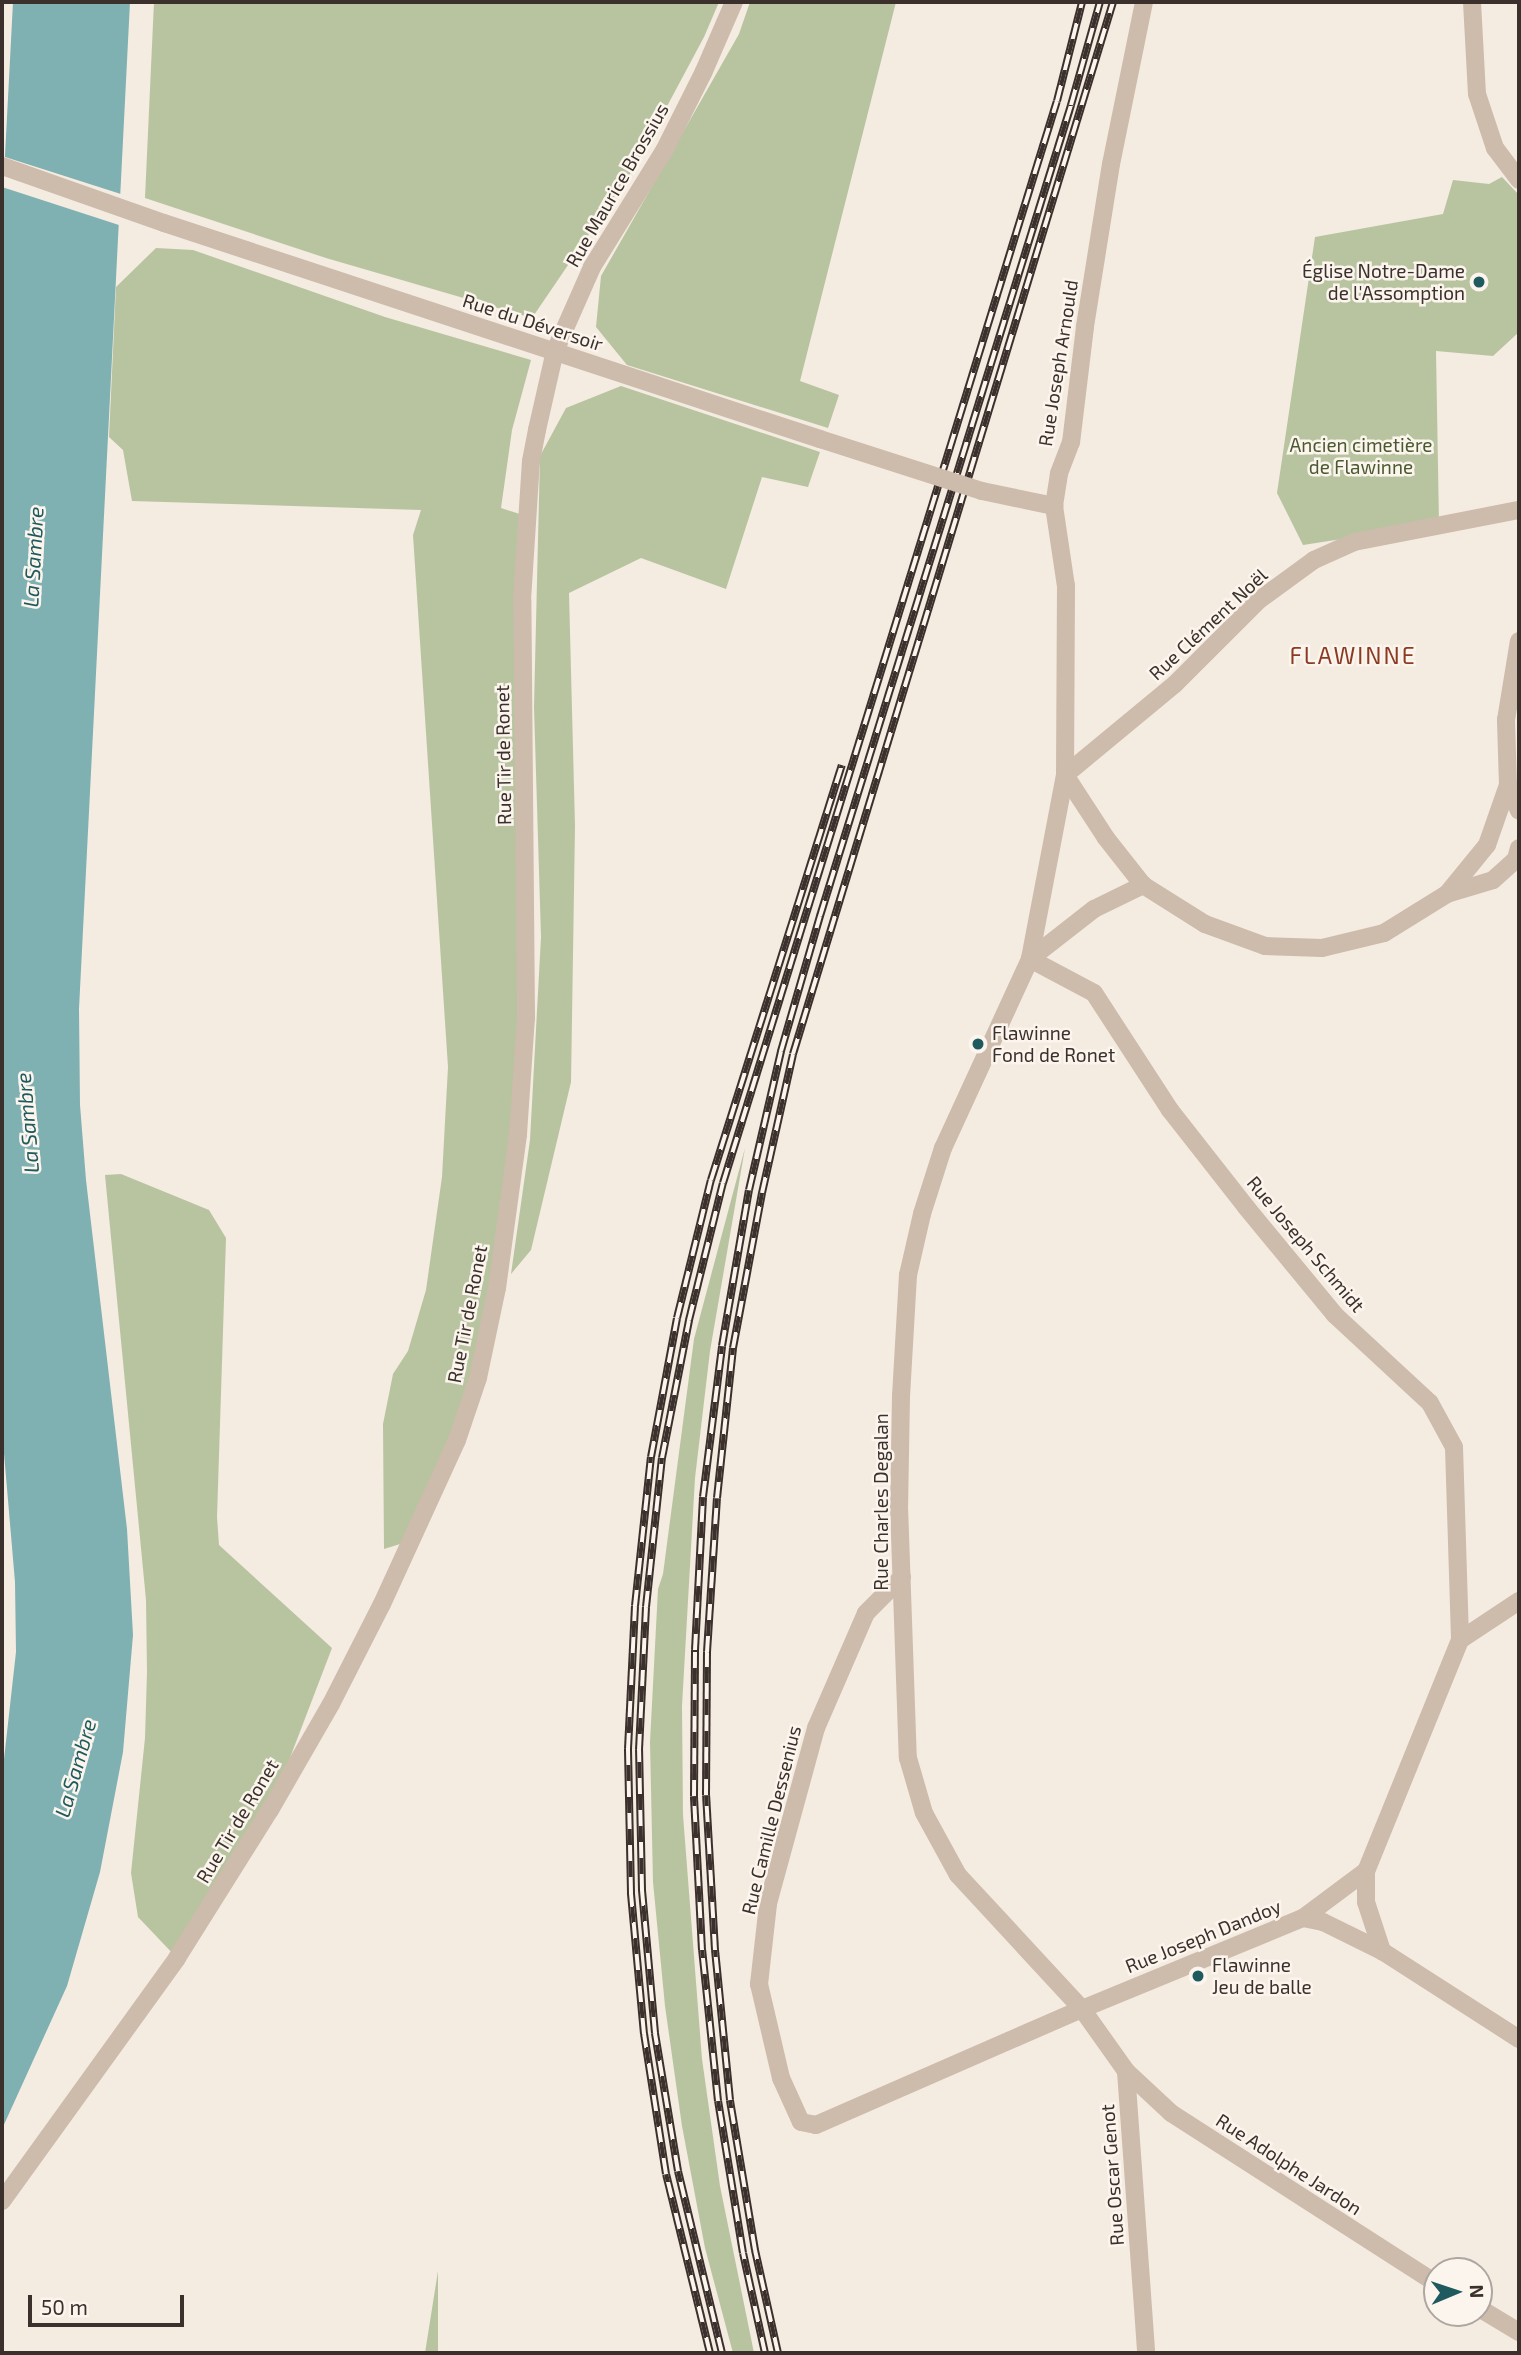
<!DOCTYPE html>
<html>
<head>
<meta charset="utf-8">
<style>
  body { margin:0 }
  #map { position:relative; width:1521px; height:2355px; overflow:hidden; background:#f4ebe1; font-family:"Exo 2",sans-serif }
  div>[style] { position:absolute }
  .green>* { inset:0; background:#b8c4a0 }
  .water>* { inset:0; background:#7fb0b2 }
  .pier>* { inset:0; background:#f4ebe1 }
  .minor>* { height:18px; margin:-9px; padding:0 9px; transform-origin:9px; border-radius:9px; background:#cdbbac }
  .rail>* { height:8px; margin-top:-4px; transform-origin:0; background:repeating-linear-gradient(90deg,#fbf5ee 0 16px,#3b302b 0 32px); box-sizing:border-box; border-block:2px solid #3b302b }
  .minor-bridge>* { height:18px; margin:-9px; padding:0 9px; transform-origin:9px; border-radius:9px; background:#cdbbac }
  .dots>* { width:19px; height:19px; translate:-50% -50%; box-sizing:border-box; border:4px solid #fbf5ee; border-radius:50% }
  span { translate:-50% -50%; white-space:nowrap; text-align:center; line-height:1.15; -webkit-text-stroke:5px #fbf5ee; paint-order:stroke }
  .street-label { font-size:19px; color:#3b302b }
  .poi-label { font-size:19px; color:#3b302b }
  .right { translate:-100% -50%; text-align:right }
  .left { translate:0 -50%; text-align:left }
  .park-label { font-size:19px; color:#4a5a2e }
  .water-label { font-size:21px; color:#1f5a5e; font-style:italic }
  .quarter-label { font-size:23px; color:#8c3b22; letter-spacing:2px }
  .frame { position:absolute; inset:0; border:4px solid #3b302b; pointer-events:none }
  .north { position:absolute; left:1423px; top:2257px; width:70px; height:70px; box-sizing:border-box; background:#fbf5ee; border:2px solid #aea6a0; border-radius:50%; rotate:88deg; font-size:19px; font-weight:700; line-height:28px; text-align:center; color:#3b302b }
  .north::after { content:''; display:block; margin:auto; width:24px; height:32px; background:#1f5a5e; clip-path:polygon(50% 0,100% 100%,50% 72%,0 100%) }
  .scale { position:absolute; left:28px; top:2295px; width:156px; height:32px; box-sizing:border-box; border:4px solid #3b302b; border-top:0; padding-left:9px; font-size:21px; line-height:24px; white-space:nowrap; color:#3b302b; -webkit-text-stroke:5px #fbf5ee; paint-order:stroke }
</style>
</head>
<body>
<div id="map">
  <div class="green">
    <div style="clip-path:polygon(154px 2px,719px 2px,704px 37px,634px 168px,532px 318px,326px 258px,145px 198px)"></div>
    <div style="clip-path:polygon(750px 2px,896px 2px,800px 381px,839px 395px,828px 428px,627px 365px,596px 327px,601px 276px,739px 34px)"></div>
    <div style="clip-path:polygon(1502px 177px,1519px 195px,1519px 332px,1493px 356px,1436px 351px,1439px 524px,1303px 545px,1277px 493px,1315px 237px,1443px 214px,1453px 180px,1489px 184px)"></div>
    <div style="clip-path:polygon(156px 248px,193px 250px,385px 317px,531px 360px,512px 430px,501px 508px,526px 516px,526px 1018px,478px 1378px,413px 1540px,384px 1549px,383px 1424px,393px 1374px,408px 1351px,426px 1290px,442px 1177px,448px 1067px,413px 535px,421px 510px,132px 501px,123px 450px,109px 437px,116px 287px)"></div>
    <div style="clip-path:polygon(621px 386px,820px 452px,808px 487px,762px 477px,726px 589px,641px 558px,569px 593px,575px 826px,571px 1082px,531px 1250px,511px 1274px,530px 1140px,541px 937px,534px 707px,540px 456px,566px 408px)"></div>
    <div style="clip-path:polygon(745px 1148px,710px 1351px,695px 1478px,682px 1706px,683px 1815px,702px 2059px,720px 2186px,754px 2353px,733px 2353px,705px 2248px,682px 2126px,665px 2006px,653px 1882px,650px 1742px,658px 1589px,663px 1574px,694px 1339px)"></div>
    <div style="clip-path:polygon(121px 1174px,209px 1210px,226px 1238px,217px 1517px,219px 1545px,332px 1648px,270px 1810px,177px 1958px,138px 1917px,131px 1873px,145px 1738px,147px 1672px,146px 1600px,105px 1175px)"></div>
    <div style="clip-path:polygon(438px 2271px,438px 2353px,425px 2353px)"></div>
  </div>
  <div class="water">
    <div style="clip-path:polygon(13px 2px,130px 2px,79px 1009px,80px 1105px,86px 1180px,127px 1529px,133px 1635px,123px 1752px,100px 1872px,67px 1986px,2px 2129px,2px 1777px,16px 1652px,15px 1582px,2px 1430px,2px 213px)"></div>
  </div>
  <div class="pier">
    <div style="clip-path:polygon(2px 156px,124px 195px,122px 226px,2px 187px)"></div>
  </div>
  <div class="minor">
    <div style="left:1144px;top:2px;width:165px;rotate:101.5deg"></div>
    <div style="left:1111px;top:164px;width:165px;rotate:99.1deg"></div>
    <div style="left:1085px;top:327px;width:116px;rotate:96.9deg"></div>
    <div style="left:1071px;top:442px;width:34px;rotate:111deg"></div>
    <div style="left:1059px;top:474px;width:32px;rotate:99deg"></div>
    <div style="left:1054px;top:506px;width:81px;rotate:81.5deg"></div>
    <div style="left:1066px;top:586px;width:189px;rotate:90.3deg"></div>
    <div style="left:1065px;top:775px;width:187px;rotate:100.8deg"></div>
    <div style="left:1030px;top:959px;width:208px;rotate:114.7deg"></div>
    <div style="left:943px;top:1148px;width:69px;rotate:107.7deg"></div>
    <div style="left:922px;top:1214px;width:63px;rotate:102.9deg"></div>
    <div style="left:908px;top:1275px;width:121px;rotate:93.3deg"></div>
    <div style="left:901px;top:1396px;width:110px;rotate:91deg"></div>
    <div style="left:899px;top:1506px;width:252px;rotate:88deg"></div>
    <div style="left:908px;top:1758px;width:57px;rotate:73.8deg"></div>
    <div style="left:924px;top:1813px;width:71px;rotate:61.3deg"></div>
    <div style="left:958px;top:1875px;width:183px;rotate:47.2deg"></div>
    <div style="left:1082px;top:2009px;width:76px;rotate:54.6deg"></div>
    <div style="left:1126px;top:2071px;width:62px;rotate:43deg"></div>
    <div style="left:1171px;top:2113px;width:316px;rotate:32.7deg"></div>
    <div style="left:1472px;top:2px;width:92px;rotate:86.9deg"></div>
    <div style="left:1477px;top:94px;width:57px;rotate:71.6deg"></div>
    <div style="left:1495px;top:148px;width:40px;rotate:53deg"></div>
    <div style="left:2px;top:166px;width:172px;rotate:19.4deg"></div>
    <div style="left:164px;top:223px;width:691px;rotate:18.23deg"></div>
    <div style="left:982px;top:491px;width:74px;rotate:11.8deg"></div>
    <div style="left:1065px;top:775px;width:75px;rotate:56.9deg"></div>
    <div style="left:1106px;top:838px;width:60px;rotate:51.8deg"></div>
    <div style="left:1143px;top:885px;width:73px;rotate:32.2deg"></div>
    <div style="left:1205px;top:924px;width:64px;rotate:20.1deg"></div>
    <div style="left:1265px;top:946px;width:57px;rotate:2deg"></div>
    <div style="left:1322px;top:948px;width:64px;rotate:-13.6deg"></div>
    <div style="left:1384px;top:933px;width:74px;rotate:-31.8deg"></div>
    <div style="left:1447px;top:894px;width:63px;rotate:-50.8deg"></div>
    <div style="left:1487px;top:845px;width:64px;rotate:-70.7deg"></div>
    <div style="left:1508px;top:785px;width:65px;rotate:-91.8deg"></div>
    <div style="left:1506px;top:720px;width:80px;rotate:-80.7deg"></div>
    <div style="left:1065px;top:775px;width:143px;rotate:-39.6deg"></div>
    <div style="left:1175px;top:684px;width:119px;rotate:-45deg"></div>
    <div style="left:1259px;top:600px;width:68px;rotate:-36deg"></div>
    <div style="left:1314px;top:560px;width:44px;rotate:-24.2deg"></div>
    <div style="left:1354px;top:542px;width:168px;rotate:-11deg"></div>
    <div style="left:1508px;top:785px;width:28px;rotate:67deg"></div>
    <div style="left:1447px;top:894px;width:48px;rotate:-16.9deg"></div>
    <div style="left:1493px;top:880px;width:31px;rotate:-42deg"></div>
    <div style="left:1516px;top:859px;width:11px;rotate:-75deg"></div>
    <div style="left:1030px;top:959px;width:72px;rotate:28deg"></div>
    <div style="left:1094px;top:993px;width:140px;rotate:57deg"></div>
    <div style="left:1170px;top:1110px;width:123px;rotate:51.9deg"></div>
    <div style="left:1246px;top:1207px;width:140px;rotate:50.5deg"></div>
    <div style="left:1335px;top:1315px;width:129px;rotate:42.8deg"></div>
    <div style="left:1430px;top:1403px;width:50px;rotate:61.4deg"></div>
    <div style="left:1454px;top:1447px;width:193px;rotate:88.2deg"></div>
    <div style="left:1460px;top:1640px;width:249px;rotate:112.1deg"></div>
    <div style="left:1366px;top:1871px;width:31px;rotate:90deg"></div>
    <div style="left:1366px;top:1902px;width:52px;rotate:71.9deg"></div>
    <div style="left:1030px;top:959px;width:81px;rotate:-38deg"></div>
    <div style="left:1094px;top:909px;width:55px;rotate:-26.1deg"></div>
    <div style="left:902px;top:1577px;width:51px;rotate:135deg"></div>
    <div style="left:866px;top:1613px;width:125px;rotate:113.5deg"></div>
    <div style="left:816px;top:1728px;width:182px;rotate:105.3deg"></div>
    <div style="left:768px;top:1904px;width:81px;rotate:96.4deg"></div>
    <div style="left:759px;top:1984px;width:97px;rotate:76.8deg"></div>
    <div style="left:781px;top:2078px;width:48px;rotate:65.6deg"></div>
    <div style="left:801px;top:2122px;width:15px;rotate:11deg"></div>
    <div style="left:816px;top:2125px;width:290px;rotate:-23.6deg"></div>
    <div style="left:1082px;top:2009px;width:239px;rotate:-22.4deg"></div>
    <div style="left:1303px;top:1918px;width:20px;rotate:11deg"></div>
    <div style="left:1323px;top:1922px;width:66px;rotate:26.2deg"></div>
    <div style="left:1382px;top:1951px;width:163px;rotate:32.7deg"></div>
    <div style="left:1460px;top:1640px;width:71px;rotate:-33.5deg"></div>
    <div style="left:1303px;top:1918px;width:79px;rotate:-36.7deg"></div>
    <div style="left:1126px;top:2071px;width:283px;rotate:85.9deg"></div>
    <div style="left:2px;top:2201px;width:299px;rotate:-54.2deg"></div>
    <div style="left:177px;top:1958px;width:175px;rotate:-57.9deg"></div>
    <div style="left:270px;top:1810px;width:122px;rotate:-60.1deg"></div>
    <div style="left:331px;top:1704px;width:112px;rotate:-63deg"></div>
    <div style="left:382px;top:1604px;width:180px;rotate:-65.4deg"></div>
    <div style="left:457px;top:1440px;width:65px;rotate:-71.3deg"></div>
    <div style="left:478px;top:1378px;width:92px;rotate:-78.1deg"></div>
    <div style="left:497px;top:1288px;width:155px;rotate:-82.2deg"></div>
    <div style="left:518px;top:1134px;width:116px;rotate:-86.1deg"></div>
    <div style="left:526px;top:1018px;width:418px;rotate:-90.5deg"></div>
    <div style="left:522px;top:600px;width:139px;rotate:-86.3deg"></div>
    <div style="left:531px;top:461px;width:32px;rotate:-79deg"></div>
    <div style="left:537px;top:430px;width:81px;rotate:-77.2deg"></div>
    <div style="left:555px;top:351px;width:92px;rotate:-66.2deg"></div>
    <div style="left:592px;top:267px;width:137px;rotate:-58.2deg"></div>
    <div style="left:664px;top:151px;width:89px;rotate:-63.4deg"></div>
    <div style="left:704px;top:71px;width:75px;rotate:-66.5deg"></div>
    <div style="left:1479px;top:2308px;width:47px;rotate:31deg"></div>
  </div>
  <div class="rail">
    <div style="left:710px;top:2353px;width:184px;rotate:-103.8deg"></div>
    <div style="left:666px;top:2174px;width:142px;rotate:-98.9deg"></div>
    <div style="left:644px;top:2034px;width:142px;rotate:-95.3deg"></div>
    <div style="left:631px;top:1893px;width:144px;rotate:-91.2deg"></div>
    <div style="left:628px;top:1749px;width:143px;rotate:-87.2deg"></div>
    <div style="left:635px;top:1606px;width:150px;rotate:-83.9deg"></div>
    <div style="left:651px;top:1457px;width:141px;rotate:-79.4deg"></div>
    <div style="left:677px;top:1318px;width:142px;rotate:-76.2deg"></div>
    <div style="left:711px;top:1180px;width:435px;rotate:-72.5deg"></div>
    <div style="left:722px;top:2353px;width:187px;rotate:-103.6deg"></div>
    <div style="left:678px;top:2171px;width:140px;rotate:-99.5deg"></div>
    <div style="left:655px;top:2033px;width:144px;rotate:-95.2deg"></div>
    <div style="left:642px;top:1890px;width:140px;rotate:-91.2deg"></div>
    <div style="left:639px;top:1750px;width:143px;rotate:-87.2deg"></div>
    <div style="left:646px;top:1607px;width:150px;rotate:-83.9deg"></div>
    <div style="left:662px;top:1458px;width:141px;rotate:-78.9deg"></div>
    <div style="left:689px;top:1320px;width:141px;rotate:-76.1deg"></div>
    <div style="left:723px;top:1183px;width:1132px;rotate:-72.85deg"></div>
    <div style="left:1057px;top:101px;width:102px;rotate:-75.8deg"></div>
    <div style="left:765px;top:2353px;width:102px;rotate:-102.4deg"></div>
    <div style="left:743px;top:2253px;width:154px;rotate:-99.3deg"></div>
    <div style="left:718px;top:2101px;width:152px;rotate:-96deg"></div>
    <div style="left:702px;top:1950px;width:154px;rotate:-93deg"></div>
    <div style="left:694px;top:1796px;width:146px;rotate:-89.6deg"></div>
    <div style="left:695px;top:1650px;width:153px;rotate:-87deg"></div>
    <div style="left:703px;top:1497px;width:152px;rotate:-82.8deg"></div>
    <div style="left:722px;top:1346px;width:158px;rotate:-80.2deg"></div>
    <div style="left:749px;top:1190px;width:143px;rotate:-77deg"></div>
    <div style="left:781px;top:1051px;width:141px;rotate:-73.9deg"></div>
    <div style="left:820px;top:916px;width:849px;rotate:-72.8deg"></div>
    <div style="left:1071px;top:105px;width:107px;rotate:-74.3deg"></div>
    <div style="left:778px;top:2353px;width:106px;rotate:-102.6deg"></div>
    <div style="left:755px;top:2250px;width:152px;rotate:-99.5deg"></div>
    <div style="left:730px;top:2100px;width:151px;rotate:-95.7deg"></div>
    <div style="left:715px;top:1950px;width:155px;rotate:-93.3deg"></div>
    <div style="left:706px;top:1795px;width:143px;rotate:-89.6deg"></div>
    <div style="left:707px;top:1652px;width:154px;rotate:-86.3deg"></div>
    <div style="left:717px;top:1498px;width:151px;rotate:-83.9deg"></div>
    <div style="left:733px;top:1348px;width:158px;rotate:-79.4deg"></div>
    <div style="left:762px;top:1193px;width:142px;rotate:-77.4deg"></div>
    <div style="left:793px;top:1054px;width:1100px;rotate:-73.08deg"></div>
  </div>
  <div class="minor-bridge">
    <div style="left:820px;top:439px;width:170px;rotate:17.8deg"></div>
  </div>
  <div class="dots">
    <div style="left:1479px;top:282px;background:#1f5a5e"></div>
    <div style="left:978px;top:1044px;background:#1f5a5e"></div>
    <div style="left:1198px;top:1976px;background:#1f5a5e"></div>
  </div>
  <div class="street-label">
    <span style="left:617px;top:185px;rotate:-60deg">Rue Maurice Brossius</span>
    <span style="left:533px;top:322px;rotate:18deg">Rue du Déversoir</span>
    <span style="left:1058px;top:363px;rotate:-81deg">Rue Joseph Arnould</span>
    <span style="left:1208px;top:624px;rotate:-43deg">Rue Clément Noël</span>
    <span style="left:503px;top:755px;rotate:-91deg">Rue Tir de Ronet</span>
    <span style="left:1306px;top:1244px;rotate:50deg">Rue Joseph Schmidt</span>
    <span style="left:467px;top:1314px;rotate:-79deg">Rue Tir de Ronet</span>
    <span style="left:881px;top:1502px;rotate:-90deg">Rue Charles Degalan</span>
    <span style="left:771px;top:1820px;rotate:-76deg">Rue Camille Dessenius</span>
    <span style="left:237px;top:1821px;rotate:-59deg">Rue Tir de Ronet</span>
    <span style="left:1203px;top:1936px;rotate:-22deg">Rue Joseph Dandoy</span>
    <span style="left:1289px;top:2164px;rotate:33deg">Rue Adolphe Jardon</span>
    <span style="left:1112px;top:2175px;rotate:-94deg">Rue Oscar Genot</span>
  </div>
  <div class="poi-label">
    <span class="right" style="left:1465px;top:282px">Église Notre-Dame<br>de l'Assomption</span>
    <span class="left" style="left:992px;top:1044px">Flawinne<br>Fond de Ronet</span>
    <span class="left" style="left:1212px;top:1976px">Flawinne<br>Jeu de balle</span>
  </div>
  <div class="park-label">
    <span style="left:1361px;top:456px">Ancien cimetière<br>de Flawinne</span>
  </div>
  <div class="water-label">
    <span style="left:33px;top:557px;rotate:-87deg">La Sambre</span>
    <span style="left:27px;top:1123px;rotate:-95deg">La Sambre</span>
    <span style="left:75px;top:1768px;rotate:-74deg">La Sambre</span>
  </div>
  <div class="quarter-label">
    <span style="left:1353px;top:655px">FLAWINNE</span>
  </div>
  <div class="frame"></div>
  <div class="north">N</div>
  <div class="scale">50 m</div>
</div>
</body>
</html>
